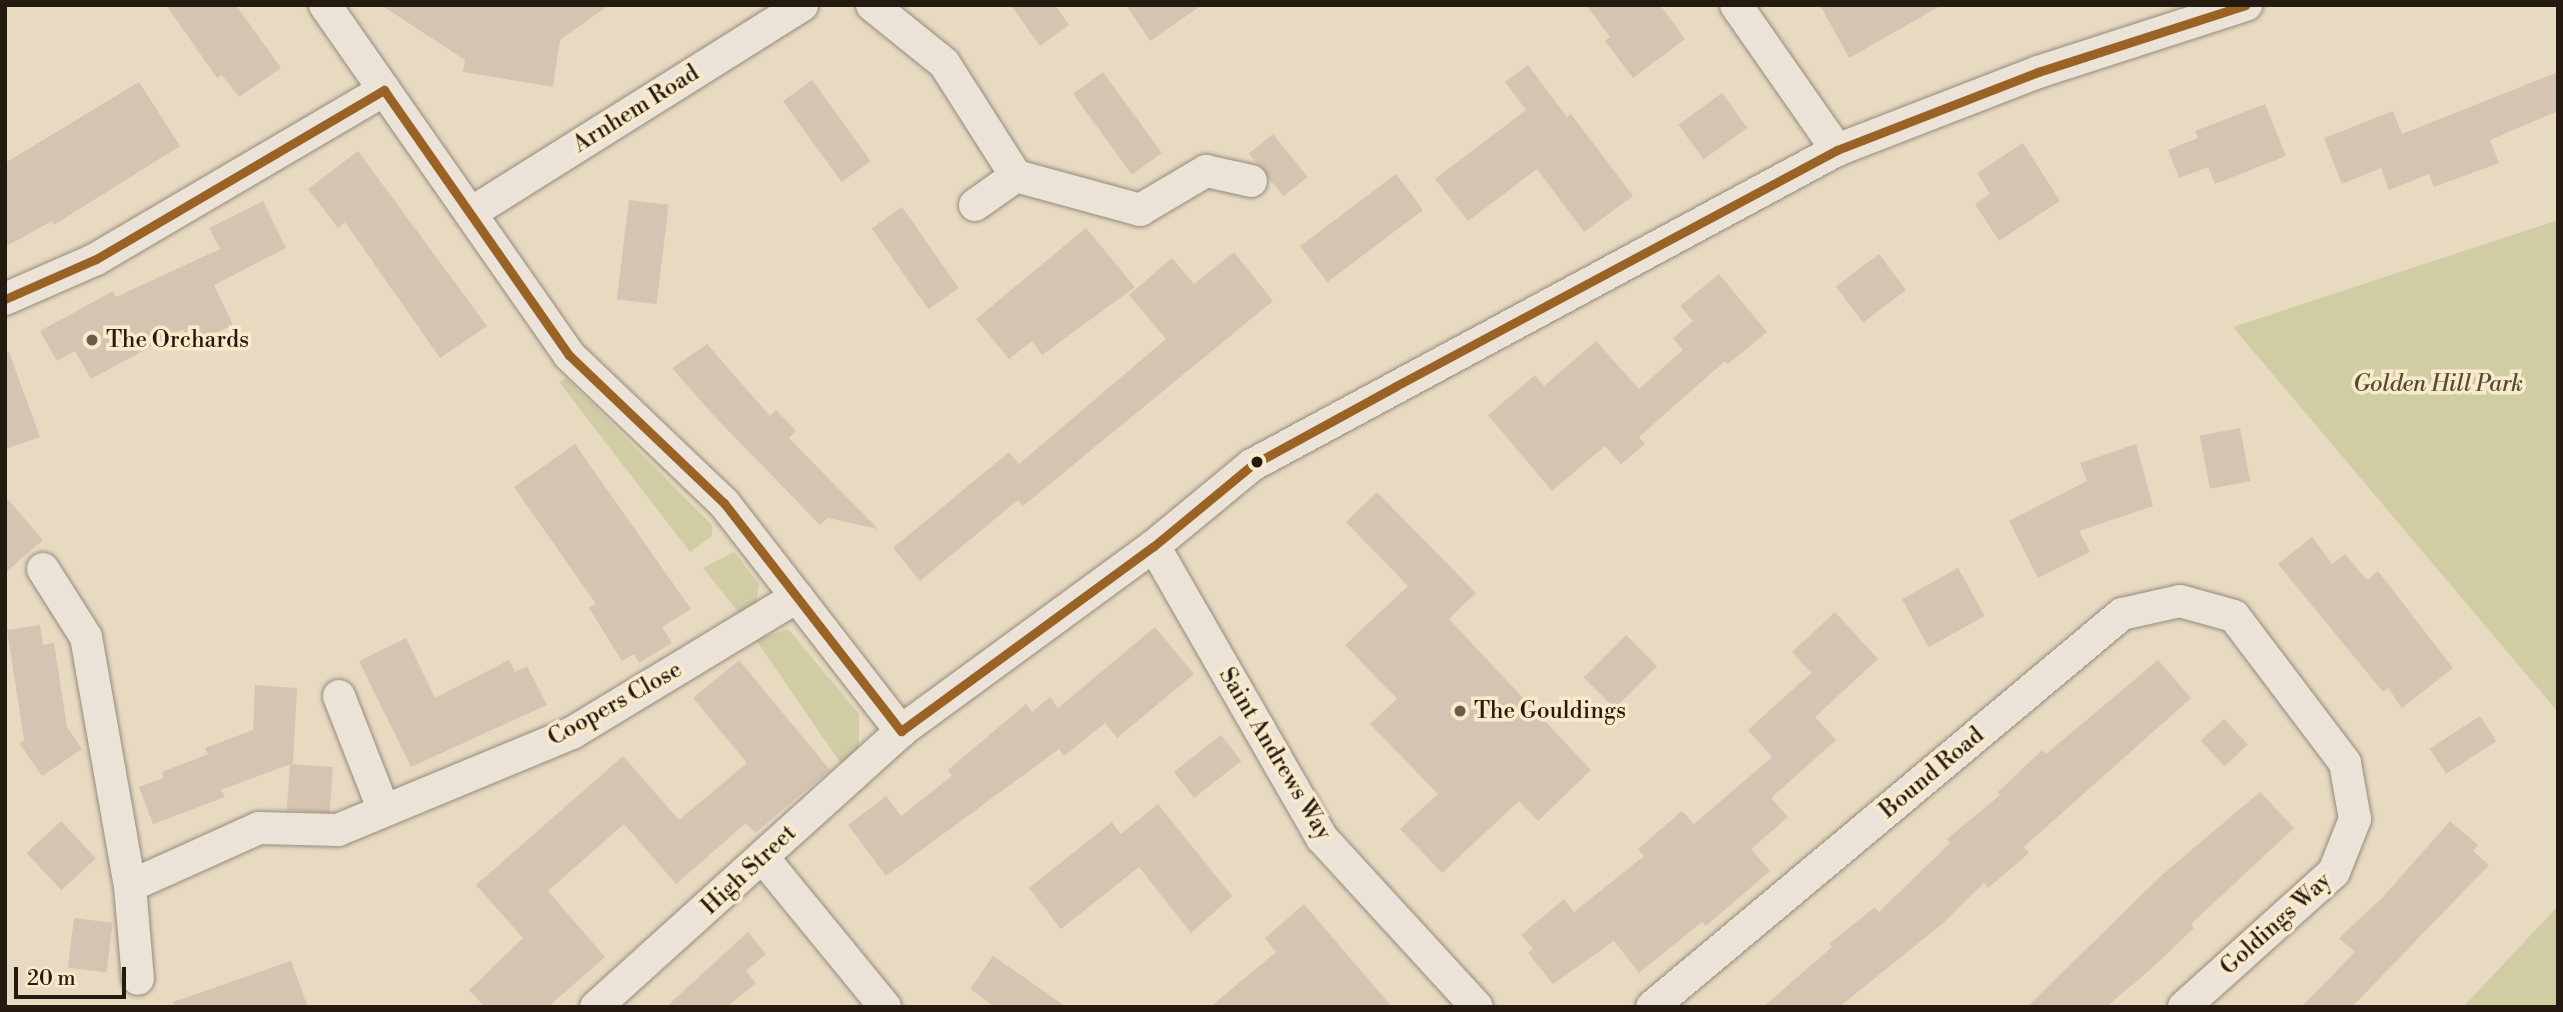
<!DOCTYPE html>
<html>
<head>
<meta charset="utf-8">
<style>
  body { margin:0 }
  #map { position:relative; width:2563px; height:1012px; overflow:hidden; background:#e8dac1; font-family:"Libre Bodoni",serif }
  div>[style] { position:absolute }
  .green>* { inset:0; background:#d0cca4 }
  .building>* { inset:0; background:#d5c4b2; transform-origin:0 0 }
  .roads { filter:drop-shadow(0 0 2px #948b7c) drop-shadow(0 0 2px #948b7c) }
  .minor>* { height:32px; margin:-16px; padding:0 16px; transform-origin:16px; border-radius:16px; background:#ebe3d7 }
  .bus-1>* { height:9px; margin:-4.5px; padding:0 4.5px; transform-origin:4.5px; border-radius:4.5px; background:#9a6325 }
  .dots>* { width:19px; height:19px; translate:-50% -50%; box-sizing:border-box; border:4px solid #faeacc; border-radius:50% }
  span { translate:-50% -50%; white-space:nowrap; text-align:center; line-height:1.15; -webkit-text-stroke:7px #faeacc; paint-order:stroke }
  .street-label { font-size:23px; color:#251a0f }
  .poi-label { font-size:23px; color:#251a0f }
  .left { translate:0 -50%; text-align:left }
  .park-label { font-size:23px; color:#524c35; font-style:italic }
  .frame { position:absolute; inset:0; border:7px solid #251a0f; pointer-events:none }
  .scale { position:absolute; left:14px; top:967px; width:112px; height:32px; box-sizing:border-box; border:4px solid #251a0f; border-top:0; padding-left:9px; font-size:21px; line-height:24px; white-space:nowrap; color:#251a0f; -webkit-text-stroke:5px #faeacc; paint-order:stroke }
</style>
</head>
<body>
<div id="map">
  <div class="green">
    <div style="clip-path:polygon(2558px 220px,2558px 712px,2233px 327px)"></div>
    <div style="clip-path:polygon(566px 378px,712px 525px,712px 536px,690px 552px,559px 382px)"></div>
    <div style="clip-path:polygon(734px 552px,759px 584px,756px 605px,739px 613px,703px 568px)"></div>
    <div style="clip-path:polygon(788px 629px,859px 714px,859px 746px,848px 774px,756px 640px)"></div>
    <div style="clip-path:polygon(2558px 906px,2558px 1007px,2463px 1007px)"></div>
  </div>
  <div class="building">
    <div style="clip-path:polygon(166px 5px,236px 5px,281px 68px,239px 97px,222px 75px,217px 78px)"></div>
    <div style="clip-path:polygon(381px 5px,609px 5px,560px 40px,553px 87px,463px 72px,465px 60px)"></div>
    <div style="clip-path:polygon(1011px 5px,1055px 5px,1069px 25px,1040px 46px)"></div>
    <div style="clip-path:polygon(1126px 5px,1202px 5px,1150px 41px)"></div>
    <div style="clip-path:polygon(1586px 5px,1660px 5px,1685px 39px,1633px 78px,1605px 41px,1610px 37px)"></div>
    <div style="clip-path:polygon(1820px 5px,1942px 5px,1849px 58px)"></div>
    <div style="clip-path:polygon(1528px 65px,1567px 117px,1571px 114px,1633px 196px,1584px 232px,1537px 169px,1468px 221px,1435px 179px,1526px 110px,1505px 82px)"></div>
    <div style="left:1103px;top:72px;width:100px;height:37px;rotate:54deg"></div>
    <div style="clip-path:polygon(2558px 72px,2558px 111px,2490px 140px,2499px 163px,2434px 187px,2429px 174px,2389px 190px,2381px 168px,2342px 184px,2324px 138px,2393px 111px,2402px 134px)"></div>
    <div style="left:812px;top:80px;width:100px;height:36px;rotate:54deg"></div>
    <div style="clip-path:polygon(139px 82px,180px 146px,54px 225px,52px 221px,5px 247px,5px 163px)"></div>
    <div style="left:1722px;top:93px;width:43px;height:54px;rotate:54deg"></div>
    <div style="clip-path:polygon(2265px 104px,2286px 156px,2215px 184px,2208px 167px,2179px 178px,2168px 150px,2198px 138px,2195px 131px)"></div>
    <div style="left:1273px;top:134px;width:55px;height:31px;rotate:51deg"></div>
    <div style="clip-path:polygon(2023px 143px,2060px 201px,1999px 241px,1975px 204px,1990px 194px,1977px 173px)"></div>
    <div style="clip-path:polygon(358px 151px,487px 326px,440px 358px,345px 222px,338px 228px,308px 189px)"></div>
    <div style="left:1396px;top:174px;width:45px;height:120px;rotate:53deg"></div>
    <div style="left:629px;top:200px;width:40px;height:100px;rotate:7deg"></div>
    <div style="clip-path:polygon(263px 201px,286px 248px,214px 285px,233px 325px,190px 345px,183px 329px,91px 379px,75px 351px,57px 361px,40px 331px,113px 291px,116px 297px,220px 249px,209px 228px)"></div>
    <div style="left:902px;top:207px;width:99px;height:37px;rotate:55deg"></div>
    <div style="clip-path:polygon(1086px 228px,1135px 287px,1042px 355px,1032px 341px,1009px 359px,976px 319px)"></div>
    <div style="clip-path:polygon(1234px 252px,1273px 301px,1023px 506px,1018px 500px,920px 581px,893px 548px,1009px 452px,1019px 464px,1166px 339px,1129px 295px,1172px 258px,1194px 284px)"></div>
    <div style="left:1879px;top:254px;width:45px;height:54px;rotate:53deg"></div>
    <div style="clip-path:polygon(1719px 274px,1767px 332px,1728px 364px,1725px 361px,1639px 437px,1645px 444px,1621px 464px,1605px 446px,1552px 491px,1488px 415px,1535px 375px,1544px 386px,1596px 341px,1639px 389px,1683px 350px,1673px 338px,1693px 321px,1680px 306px)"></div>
    <div style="clip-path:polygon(707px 344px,770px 416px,776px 410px,796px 431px,789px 438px,878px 529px,828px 518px,820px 525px,716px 418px,672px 368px)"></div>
    <div style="clip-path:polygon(9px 352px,40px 437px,5px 449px,5px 353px)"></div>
    <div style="left:2240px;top:428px;width:54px;height:41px;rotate:79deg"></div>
    <div style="clip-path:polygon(575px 444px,691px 609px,662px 627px,672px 643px,639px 663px,634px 654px,622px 661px,589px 608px,596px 604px,514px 487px)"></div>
    <div style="clip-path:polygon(2136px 444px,2153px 506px,2079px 531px,2090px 552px,2038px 578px,2009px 521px,2087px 481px,2080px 463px)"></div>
    <div style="clip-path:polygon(1377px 492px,1476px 593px,1449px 619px,1591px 770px,1538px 821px,1519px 801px,1442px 873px,1400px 829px,1438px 794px,1370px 724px,1397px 699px,1345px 645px,1408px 586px,1346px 522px)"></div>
    <div style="clip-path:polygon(5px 496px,43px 540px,5px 573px)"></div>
    <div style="clip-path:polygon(2312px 537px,2332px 564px,2345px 554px,2367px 580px,2378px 571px,2453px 668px,2402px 708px,2388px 688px,2383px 692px,2278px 564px)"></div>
    <div style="left:1958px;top:568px;width:55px;height:64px;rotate:61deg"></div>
    <div style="clip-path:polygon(1835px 612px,1878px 659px,1815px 717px,1836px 740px,1771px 798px,1788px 817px,1751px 849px,1770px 871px,1706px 926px,1702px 922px,1639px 973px,1614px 941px,1553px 984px,1528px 953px,1533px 949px,1521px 935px,1564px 899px,1574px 912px,1644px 856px,1638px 849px,1682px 811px,1694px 824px,1772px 757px,1748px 730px,1811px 673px,1792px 652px)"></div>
    <div style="clip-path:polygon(40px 625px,43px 645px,54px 643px,67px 727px,82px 749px,42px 776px,20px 744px,24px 740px,7px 630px)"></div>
    <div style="clip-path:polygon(1155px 627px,1194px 674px,1117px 738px,1105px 723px,1064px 756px,1059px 749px,886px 876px,848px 825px,886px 796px,901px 816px,952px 776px,948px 770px,1026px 704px,1032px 712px,1050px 697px,1058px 708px)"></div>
    <div style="left:1626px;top:635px;width:44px;height:60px;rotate:45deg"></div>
    <div style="clip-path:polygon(406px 638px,435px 698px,509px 660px,515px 672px,527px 666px,547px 705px,411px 767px,359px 661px)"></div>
    <div style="clip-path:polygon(739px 660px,830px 770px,755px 833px,746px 823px,676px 884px,624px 824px,548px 891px,605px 957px,548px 1007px,485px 1007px,469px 990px,523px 938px,476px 885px,623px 756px,679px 820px,747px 763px,693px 698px)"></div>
    <div style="clip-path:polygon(2158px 660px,2191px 698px,2024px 847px,2029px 853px,1988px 888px,1984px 883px,1941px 925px,1839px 1007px,1763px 1007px,1832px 947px,1829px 944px,1875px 907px,1879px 912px,1950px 843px,1947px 839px,2000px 795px,1998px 792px,2042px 750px,2046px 754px)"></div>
    <div style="clip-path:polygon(255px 685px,297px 688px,293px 763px,221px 790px,225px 797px,153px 824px,139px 787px,163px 778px,162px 772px,208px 754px,205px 748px,253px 730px)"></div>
    <div style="left:2480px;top:716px;width:30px;height:60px;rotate:57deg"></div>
    <div style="left:2224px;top:719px;width:35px;height:32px;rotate:47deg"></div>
    <div style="left:1221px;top:735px;width:33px;height:60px;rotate:52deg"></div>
    <div style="left:290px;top:764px;width:43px;height:46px;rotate:4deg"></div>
    <div style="clip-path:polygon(2260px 792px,2294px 828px,2191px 924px,2194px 928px,2152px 968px,2106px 1007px,2027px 1007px,2163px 874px)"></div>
    <div style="clip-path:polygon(1158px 804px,1232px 896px,1191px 933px,1139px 867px,1061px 929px,1029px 888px,1112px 822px,1121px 834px)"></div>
    <div style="left:61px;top:821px;width:51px;height:47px;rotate:47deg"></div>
    <div style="clip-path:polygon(2450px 821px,2478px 845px,2473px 851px,2489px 865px,2352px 1007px,2301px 1007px,2355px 952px,2339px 938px,2383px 897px)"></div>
    <div style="clip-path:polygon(1304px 904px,1392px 1007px,1210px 1007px,1276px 952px,1265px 938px)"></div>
    <div style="left:74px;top:918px;width:39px;height:50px;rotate:7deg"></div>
    <div style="clip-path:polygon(748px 932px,766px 954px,746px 971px,756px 983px,727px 1007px,666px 1007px)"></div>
    <div style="clip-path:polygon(993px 956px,1025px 978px,1066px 1007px,995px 1007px,970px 989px)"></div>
    <div style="clip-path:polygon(291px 961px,308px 1007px,174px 1007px,173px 1002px)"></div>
  </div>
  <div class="roads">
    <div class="minor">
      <div style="left:325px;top:5px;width:427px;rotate:55.1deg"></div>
      <div style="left:569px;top:355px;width:214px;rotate:43.7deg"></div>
      <div style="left:724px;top:503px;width:289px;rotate:52.2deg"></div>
      <div style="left:872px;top:5px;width:92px;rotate:38.9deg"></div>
      <div style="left:944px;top:63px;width:134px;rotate:57.5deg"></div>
      <div style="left:1736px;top:5px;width:177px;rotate:55.1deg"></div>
      <div style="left:975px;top:205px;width:50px;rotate:-35.3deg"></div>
      <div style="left:1016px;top:176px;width:129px;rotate:15.3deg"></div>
      <div style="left:1140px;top:210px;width:77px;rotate:-30.6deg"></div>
      <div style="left:1206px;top:171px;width:46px;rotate:12.5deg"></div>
      <div style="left:471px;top:213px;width:391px;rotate:-32.1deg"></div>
      <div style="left:5px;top:299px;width:99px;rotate:-23.7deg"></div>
      <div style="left:96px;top:259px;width:334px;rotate:-30.4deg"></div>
      <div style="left:1154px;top:546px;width:337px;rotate:60.1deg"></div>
      <div style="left:1322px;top:838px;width:229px;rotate:47.5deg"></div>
      <div style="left:43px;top:569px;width:80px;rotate:57.7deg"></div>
      <div style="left:86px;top:637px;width:253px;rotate:80deg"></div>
      <div style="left:130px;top:886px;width:93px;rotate:85.1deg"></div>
      <div style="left:339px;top:696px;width:123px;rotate:68.6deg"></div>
      <div style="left:764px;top:859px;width:191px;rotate:50.7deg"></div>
      <div style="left:130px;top:886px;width:141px;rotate:-24.2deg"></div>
      <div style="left:259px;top:828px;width:79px;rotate:1.5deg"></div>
      <div style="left:338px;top:830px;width:253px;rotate:-22.5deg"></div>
      <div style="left:572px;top:733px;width:263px;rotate:-31.2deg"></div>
      <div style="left:596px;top:1007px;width:411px;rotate:-42.1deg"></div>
      <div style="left:901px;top:731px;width:313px;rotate:-36.2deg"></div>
      <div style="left:1154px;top:546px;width:127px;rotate:-39.6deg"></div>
      <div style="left:1252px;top:465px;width:664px;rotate:-28.3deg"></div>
      <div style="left:1837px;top:150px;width:216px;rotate:-21.2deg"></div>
      <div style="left:2038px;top:72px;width:219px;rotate:-17.9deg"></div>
      <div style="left:1652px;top:1007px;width:613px;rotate:-39.9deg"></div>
      <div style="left:2122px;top:614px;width:59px;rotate:-12.6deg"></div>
      <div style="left:2180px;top:601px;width:56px;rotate:15.5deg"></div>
      <div style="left:2234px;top:616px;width:184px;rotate:52.9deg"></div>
      <div style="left:2345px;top:763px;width:57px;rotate:79.9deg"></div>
      <div style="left:2355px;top:819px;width:57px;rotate:111.6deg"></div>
      <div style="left:2334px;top:872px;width:202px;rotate:138deg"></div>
    </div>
  </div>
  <div class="bus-1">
    <div style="left:5px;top:299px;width:99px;rotate:-23.7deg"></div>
    <div style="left:96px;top:259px;width:334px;rotate:-30.4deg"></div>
    <div style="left:384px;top:90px;width:323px;rotate:55.1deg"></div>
    <div style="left:569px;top:355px;width:214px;rotate:43.7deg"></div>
    <div style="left:724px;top:503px;width:289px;rotate:52.2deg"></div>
    <div style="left:901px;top:731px;width:313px;rotate:-36.2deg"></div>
    <div style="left:1154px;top:546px;width:127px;rotate:-39.6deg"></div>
    <div style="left:1252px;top:465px;width:164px;rotate:-28.7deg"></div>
    <div style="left:1396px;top:386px;width:500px;rotate:-28.15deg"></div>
    <div style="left:1837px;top:150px;width:216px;rotate:-21.2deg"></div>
    <div style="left:2038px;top:72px;width:218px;rotate:-17.9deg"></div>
  </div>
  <div class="dots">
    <div style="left:92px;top:340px;background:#695d4d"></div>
    <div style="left:1257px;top:462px;background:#251a0f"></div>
    <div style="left:1460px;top:711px;background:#695d4d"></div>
  </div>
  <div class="street-label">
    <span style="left:636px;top:109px;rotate:-32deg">Arnhem Road</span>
    <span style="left:615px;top:704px;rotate:-29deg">Coopers Close</span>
    <span style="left:1275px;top:754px;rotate:59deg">Saint Andrews Way</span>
    <span style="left:1932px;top:773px;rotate:-40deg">Bound Road</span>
    <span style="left:749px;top:870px;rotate:-43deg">High Street</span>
    <span style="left:2276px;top:924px;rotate:-42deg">Goldings Way</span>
  </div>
  <div class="poi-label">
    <span class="left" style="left:106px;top:340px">The Orchards</span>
    <span class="left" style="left:1474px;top:711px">The Gouldings</span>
  </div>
  <div class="park-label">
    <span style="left:2438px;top:384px">Golden Hill Park</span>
  </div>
  <div class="frame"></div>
  <div class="scale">20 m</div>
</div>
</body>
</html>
